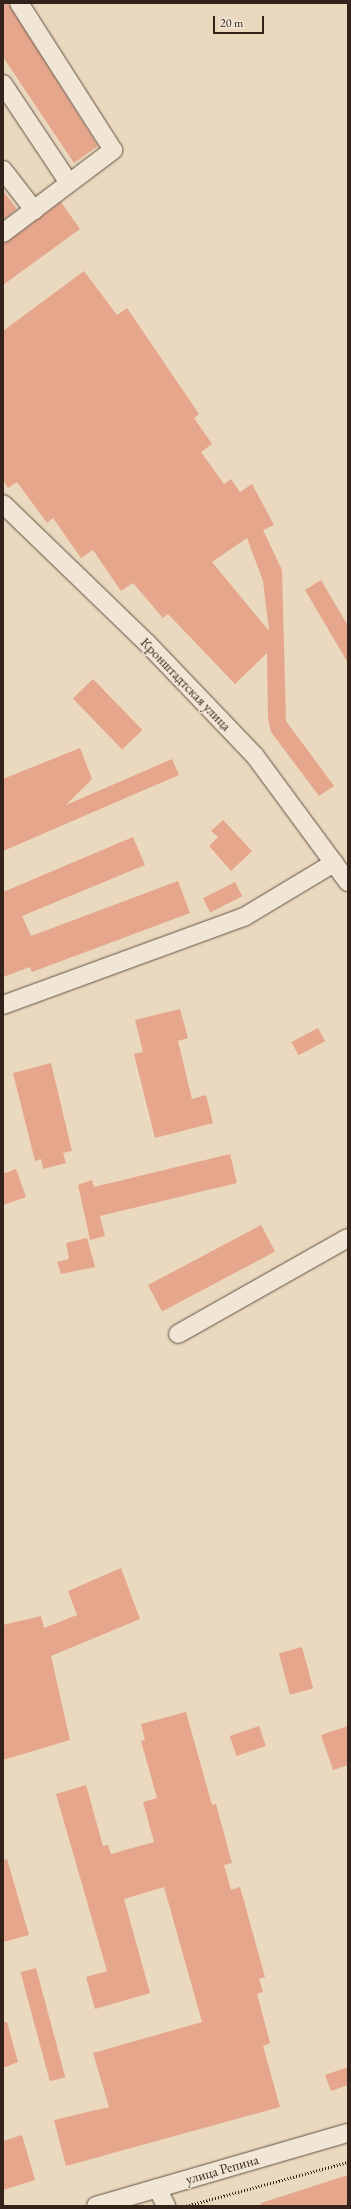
<!DOCTYPE html>
<html>
<head>
<meta charset="utf-8">
<style>
  body { margin:0 }
  #map { position:relative; width:351px; height:2209px; overflow:hidden; background:#ead9bf; font-family:"EB Garamond",serif }
  div>[style] { position:absolute }
  .building>* { inset:0; background:#e5a68c; transform-origin:0 0 }
  .path>* { height:2.5px; margin-top:-1.25px; transform-origin:0; background:repeating-linear-gradient(90deg,#34231b 0 1px,transparent 0 3px) }
  .roads { filter:drop-shadow(0 0 1px #625044) drop-shadow(0 0 1px #625044) }
  .minor>* { height:18px; margin:-9px; padding:0 9px; transform-origin:9px; border-radius:9px; background:#f1e6d5 }
  span { translate:-50% -50%; white-space:nowrap; text-align:center; line-height:1.15; -webkit-text-stroke:3px #f1e6d5; paint-order:stroke }
  .street-label { font-size:14px; color:#34231b }
  .frame { position:absolute; inset:0; border:4px solid #34231b; pointer-events:none }
  .scale { position:absolute; left:213px; top:16px; width:51px; height:18px; box-sizing:border-box; border:2px solid #34231b; border-top:0; padding-left:5px; font-size:12px; line-height:14px; white-space:nowrap; color:#34231b; -webkit-text-stroke:3px #f1e6d5; paint-order:stroke }
</style>
</head>
<body>
<div id="map">
  <div class="building">
    <div style="clip-path:polygon(3px 3px,9px 5px,98px 146px,74px 163px,3px 57px)"></div>
    <div style="clip-path:polygon(3px 191px,17px 209px,3px 220px)"></div>
    <div style="clip-path:polygon(61px 202px,80px 229px,3px 285px,3px 243px,9px 241px)"></div>
    <div style="clip-path:polygon(evenodd,84px 271px,117px 315px,127px 308px,199px 414px,194px 418px,212px 444px,201px 452px,224px 484px,231px 479px,240px 492px,252px 484px,274px 525px,263px 530px,282px 570px,286px 721px,334px 786px,319px 796px,271px 732px,268px 718px,267px 653px,235px 684px,168px 614px,163px 618px,133px 583px,121px 591px,93px 550px,81px 558px,53px 518px,47px 523px,17px 482px,8px 488px,3px 480px,3px 331px,84px 271px,247px 538px,263px 581px,269px 631px,212px 562px,247px 538px)"></div>
    <div style="clip-path:polygon(321px 580px,348px 626px,348px 663px,305px 590px)"></div>
    <div style="left:93px;top:679px;width:71px;height:28px;rotate:46deg"></div>
    <div style="clip-path:polygon(80px 748px,92px 779px,66px 805px,172px 759px,179px 775px,3px 851px,3px 779px)"></div>
    <div style="clip-path:polygon(223px 820px,252px 851px,231px 871px,209px 846px,218px 837px,211px 831px)"></div>
    <div style="clip-path:polygon(133px 837px,145px 865px,22px 916px,31px 936px,178px 881px,190px 913px,32px 972px,30px 967px,3px 977px,3px 892px)"></div>
    <div style="left:235px;top:882px;width:16px;height:36px;rotate:63deg"></div>
    <div style="clip-path:polygon(180px 1009px,188px 1038px,178px 1041px,192px 1099px,206px 1095px,213px 1123px,155px 1138px,134px 1054px,143px 1052px,135px 1020px)"></div>
    <div style="left:318px;top:1028px;width:15px;height:30px;rotate:62deg"></div>
    <div style="clip-path:polygon(51px 1063px,72px 1151px,63px 1153px,66px 1163px,43px 1169px,41px 1159px,35px 1161px,13px 1073px)"></div>
    <div style="clip-path:polygon(230px 1154px,237px 1183px,100px 1216px,105px 1236px,90px 1240px,78px 1185px,92px 1180px,94px 1187px)"></div>
    <div style="clip-path:polygon(16px 1169px,26px 1197px,3px 1205px,3px 1174px)"></div>
    <div style="left:261px;top:1225px;width:30px;height:128px;rotate:62deg"></div>
    <div style="clip-path:polygon(87px 1238px,95px 1267px,61px 1274px,57px 1262px,69px 1259px,66px 1243px)"></div>
    <div style="clip-path:polygon(121px 1568px,140px 1619px,51px 1656px,70px 1740px,3px 1760px,3px 1625px,41px 1616px,44px 1628px,77px 1615px,68px 1591px)"></div>
    <div style="left:302px;top:1647px;width:43px;height:24px;rotate:75deg"></div>
    <div style="clip-path:polygon(186px 1712px,212px 1805px,216px 1804px,232px 1863px,224px 1865px,231px 1890px,240px 1887px,265px 1977px,259px 1979px,263px 1992px,257px 1994px,270px 2043px,263px 2046px,280px 2107px,66px 2166px,54px 2120px,109px 2107px,93px 2053px,202px 2022px,164px 1887px,124px 1899px,150px 1993px,95px 2009px,86px 1977px,107px 1971px,56px 1794px,86px 1785px,103px 1846px,108px 1845px,111px 1854px,154px 1842px,143px 1802px,157px 1798px,141px 1741px,145px 1740px,141px 1724px)"></div>
    <div style="left:259px;top:1726px;width:21px;height:31px;rotate:71deg"></div>
    <div style="clip-path:polygon(348px 1726px,348px 1765px,333px 1770px,321px 1735px)"></div>
    <div style="clip-path:polygon(7px 1859px,29px 1935px,3px 1942px,3px 1860px)"></div>
    <div style="left:36px;top:1968px;width:113px;height:16px;rotate:75deg"></div>
    <div style="clip-path:polygon(3px 2022px,7px 2022px,18px 2062px,3px 2068px)"></div>
    <div style="clip-path:polygon(348px 2067px,348px 2085px,331px 2091px,325px 2075px)"></div>
    <div style="clip-path:polygon(22px 2135px,35px 2180px,3px 2190px,3px 2141px)"></div>
    <div style="clip-path:polygon(348px 2175px,348px 2206px,261px 2206px,261px 2203px)"></div>
  </div>
  <div class="path">
    <div style="left:186px;top:2206px;width:168px;rotate:-15.2deg"></div>
  </div>
  <div class="roads">
    <div class="minor">
      <div style="left:3px;top:84px;width:119px;rotate:56.3deg"></div>
      <div style="left:3px;top:170px;width:51px;rotate:52.2deg"></div>
      <div style="left:3px;top:233px;width:138px;rotate:-37deg"></div>
      <div style="left:113px;top:150px;width:174px;rotate:-122.6deg"></div>
      <div style="left:3px;top:504px;width:200px;rotate:44deg"></div>
      <div style="left:147px;top:643px;width:156px;rotate:46.3deg"></div>
      <div style="left:255px;top:756px;width:157px;rotate:53.6deg"></div>
      <div style="left:3px;top:1005px;width:257px;rotate:-20.1deg"></div>
      <div style="left:244px;top:917px;width:105px;rotate:-31deg"></div>
      <div style="left:178px;top:1334px;width:195px;rotate:-29.5deg"></div>
      <div style="left:157px;top:2188px;width:20px;rotate:63deg"></div>
      <div style="left:96px;top:2206px;width:262px;rotate:-16.2deg"></div>
    </div>
  </div>
  <div class="street-label">
    <span style="left:186px;top:684px;rotate:46deg">Кронштадтская улица</span>
    <span style="left:222px;top:2169px;rotate:-16deg">улица Репина</span>
  </div>
  <div class="frame"></div>
  <div class="scale">20 m</div>
</div>
</body>
</html>
